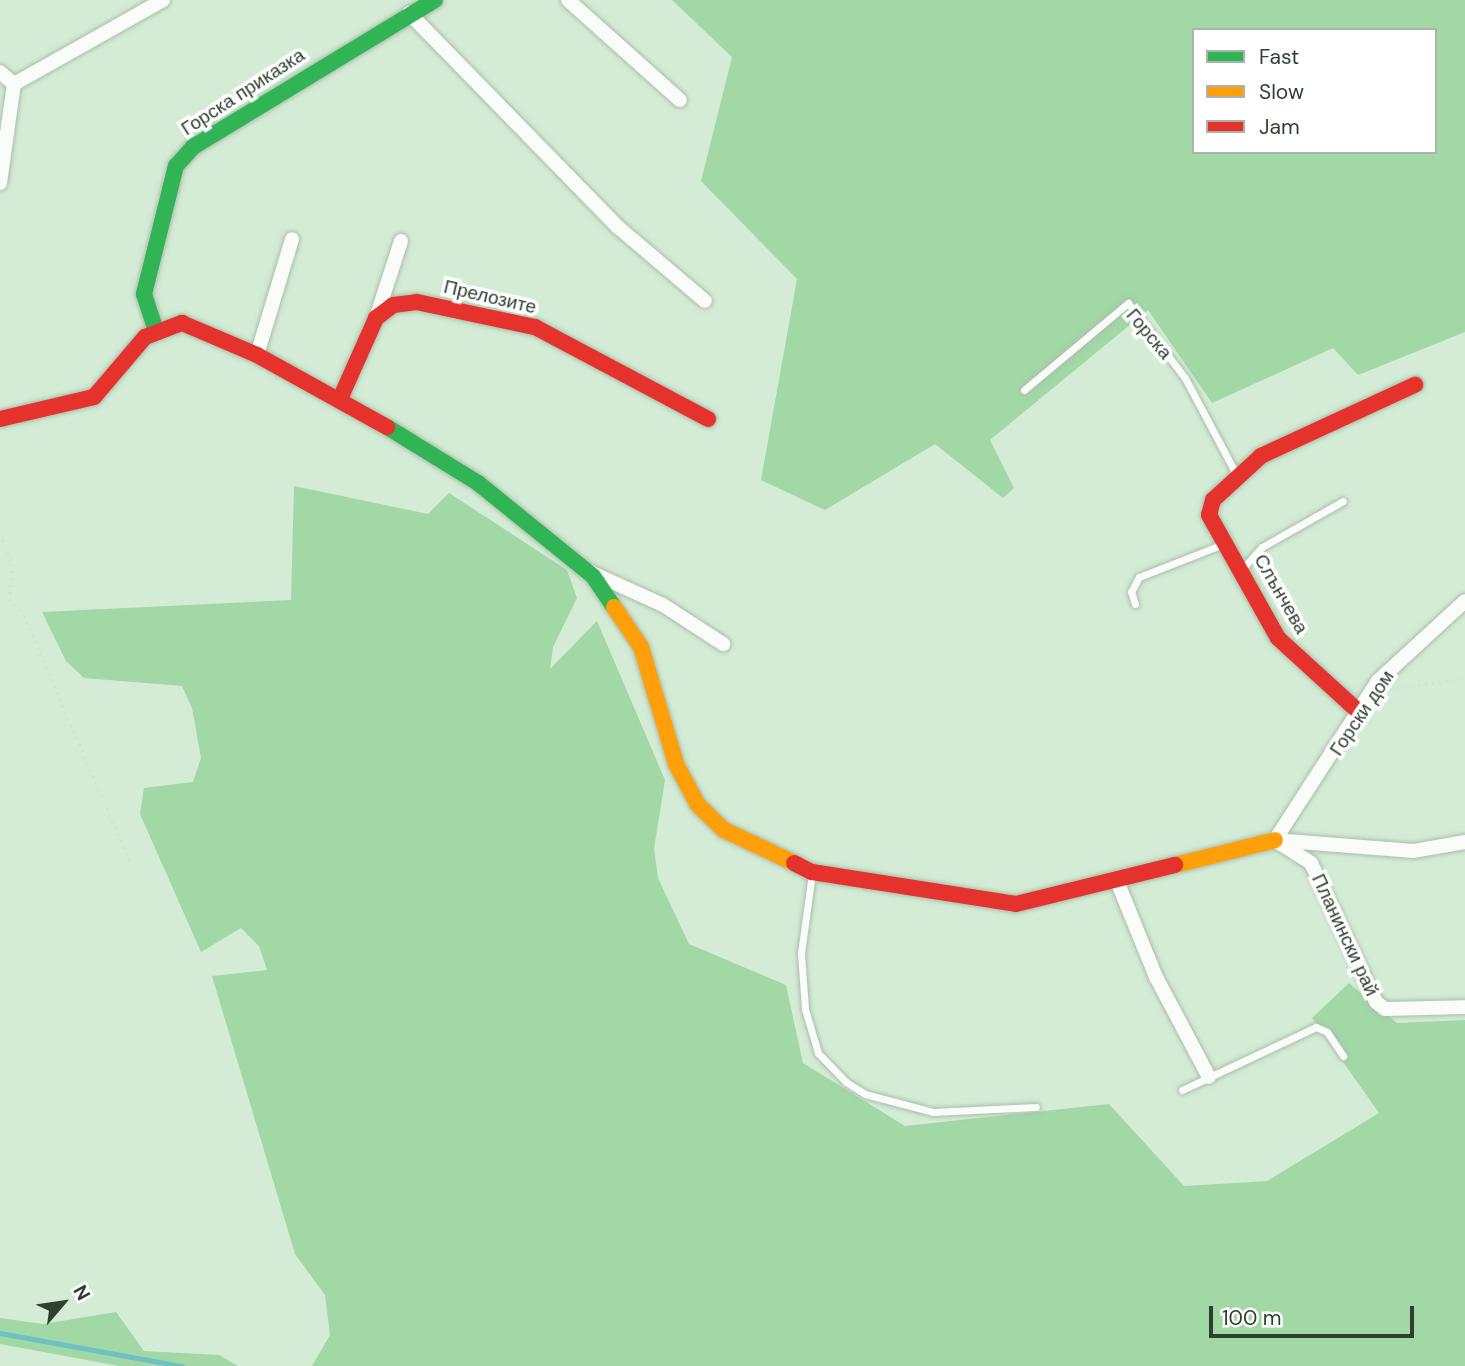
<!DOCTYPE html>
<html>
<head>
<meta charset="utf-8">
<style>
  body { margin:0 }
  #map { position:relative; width:1465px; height:1366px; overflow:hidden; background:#d4ecd5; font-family:"DM Sans",sans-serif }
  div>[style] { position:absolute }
  .forest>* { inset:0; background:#a2d7a6 }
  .stream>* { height:4.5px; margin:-2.25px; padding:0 2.25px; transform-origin:2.25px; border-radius:2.25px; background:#6dc1c3 }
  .path>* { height:2.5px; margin-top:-1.25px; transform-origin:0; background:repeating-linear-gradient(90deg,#d8dfd8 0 2px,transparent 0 7px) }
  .roads { filter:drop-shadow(0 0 2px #abbeac) drop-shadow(0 0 2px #abbeac) }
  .lane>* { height:7px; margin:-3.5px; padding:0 3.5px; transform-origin:3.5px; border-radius:3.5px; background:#f9fcf9 }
  .street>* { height:14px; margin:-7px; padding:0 7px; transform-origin:7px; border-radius:7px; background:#f9fcf9 }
  .fast>* { height:16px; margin:-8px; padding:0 8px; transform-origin:8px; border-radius:8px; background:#30b455 }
  .slow>* { height:16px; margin:-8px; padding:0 8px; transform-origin:8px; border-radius:8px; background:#ff9f0a }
  .jam>* { height:16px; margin:-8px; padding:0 8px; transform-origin:8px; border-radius:8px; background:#e5322d }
  span { translate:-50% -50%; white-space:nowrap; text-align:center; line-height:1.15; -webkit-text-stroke:7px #fff; paint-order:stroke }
  .street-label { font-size:19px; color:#2f4030 }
  .legend { position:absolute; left:1192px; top:28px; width:245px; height:126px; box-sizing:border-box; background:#fff; border:2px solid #acb3ac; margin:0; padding:9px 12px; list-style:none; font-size:21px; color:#2f4030 }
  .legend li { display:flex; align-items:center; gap:14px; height:35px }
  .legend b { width:35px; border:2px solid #acb3ac }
  .north { position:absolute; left:28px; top:1268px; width:70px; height:70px; -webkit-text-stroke:5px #fff; paint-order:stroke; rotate:61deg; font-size:19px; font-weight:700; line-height:28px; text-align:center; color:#2f4030 }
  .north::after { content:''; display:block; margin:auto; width:24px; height:32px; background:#2f4030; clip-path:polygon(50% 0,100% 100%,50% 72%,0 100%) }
  .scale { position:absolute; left:1209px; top:1306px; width:205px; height:32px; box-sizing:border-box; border:4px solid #2f4030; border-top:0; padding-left:9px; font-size:21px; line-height:24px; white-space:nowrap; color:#2f4030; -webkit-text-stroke:5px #fff; paint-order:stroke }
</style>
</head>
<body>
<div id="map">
  <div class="forest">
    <div style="clip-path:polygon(evenodd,672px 0,1465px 0,1465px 332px,1358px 375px,1333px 348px,1212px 403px,1148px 310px,990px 440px,1014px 488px,1003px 498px,935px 444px,825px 510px,761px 480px,797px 279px,701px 181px,732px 57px,672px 0,1194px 30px,1435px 30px,1435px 152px,1194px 152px,1194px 30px)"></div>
    <div style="clip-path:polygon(294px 486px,428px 514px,449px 493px,567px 570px,577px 598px,553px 647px,550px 669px,597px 621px,665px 780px,654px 849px,658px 878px,689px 944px,786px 985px,803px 1063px,905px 1126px,1109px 1104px,1184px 1186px,1267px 1181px,1379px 1113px,1312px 1018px,1349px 983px,1397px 1023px,1465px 1020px,1465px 1366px,312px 1366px,330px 1335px,325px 1295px,295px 1254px,212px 976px,267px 970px,259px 946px,241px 928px,201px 952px,140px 814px,144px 788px,193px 782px,201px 758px,192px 708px,182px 686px,84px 678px,66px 661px,42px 612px,291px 600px)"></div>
    <div style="clip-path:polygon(116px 1312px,144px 1351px,219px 1355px,238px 1366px,119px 1366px,0 1344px,0 1318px,43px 1324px)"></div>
  </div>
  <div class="stream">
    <div style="left:0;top:1333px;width:185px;rotate:10.3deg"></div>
  </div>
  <div class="path">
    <div style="left:0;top:533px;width:33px;rotate:69deg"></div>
    <div style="left:12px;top:564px;width:35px;rotate:93deg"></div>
    <div style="left:10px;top:599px;width:21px;rotate:49deg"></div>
    <div style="left:24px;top:615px;width:269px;rotate:66.8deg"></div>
    <div style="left:1390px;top:689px;width:76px;rotate:-8.3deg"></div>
  </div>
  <div class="roads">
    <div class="lane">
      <div style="left:1024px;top:390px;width:136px;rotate:-39.9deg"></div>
      <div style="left:1128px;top:303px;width:94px;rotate:52.8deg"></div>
      <div style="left:1185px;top:378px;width:111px;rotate:62deg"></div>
      <div style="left:1243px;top:568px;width:28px;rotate:-48deg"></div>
      <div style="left:1262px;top:547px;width:93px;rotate:-29.6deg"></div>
      <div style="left:1135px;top:604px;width:13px;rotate:-108deg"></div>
      <div style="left:1131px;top:592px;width:17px;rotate:-62deg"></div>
      <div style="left:1139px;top:577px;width:90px;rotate:-21.4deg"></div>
      <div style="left:812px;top:873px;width:81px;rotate:97.8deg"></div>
      <div style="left:801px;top:953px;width:56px;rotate:85.9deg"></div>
      <div style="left:805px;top:1009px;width:46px;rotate:73.5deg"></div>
      <div style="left:818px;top:1053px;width:40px;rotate:46deg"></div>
      <div style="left:846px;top:1082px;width:22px;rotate:32deg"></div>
      <div style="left:865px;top:1094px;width:70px;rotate:14.8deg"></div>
      <div style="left:933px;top:1112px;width:103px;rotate:-2.8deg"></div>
      <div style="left:1182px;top:1090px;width:148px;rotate:-25.2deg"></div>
      <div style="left:1316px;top:1027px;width:12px;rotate:24deg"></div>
      <div style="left:1327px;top:1032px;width:29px;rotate:56deg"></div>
    </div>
    <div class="street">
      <div style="left:568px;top:0;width:150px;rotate:41.8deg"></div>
      <div style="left:409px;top:13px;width:299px;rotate:45.7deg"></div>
      <div style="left:618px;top:227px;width:114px;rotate:40.4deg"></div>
      <div style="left:0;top:72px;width:18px;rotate:41deg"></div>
      <div style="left:14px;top:84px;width:171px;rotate:-29.4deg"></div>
      <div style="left:0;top:183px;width:100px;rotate:-82deg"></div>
      <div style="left:376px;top:318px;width:81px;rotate:-72deg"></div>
      <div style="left:257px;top:355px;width:121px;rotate:-73.2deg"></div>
      <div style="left:588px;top:571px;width:82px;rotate:24.4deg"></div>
      <div style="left:663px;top:605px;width:72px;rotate:33deg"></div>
      <div style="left:1275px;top:840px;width:189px;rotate:-57.1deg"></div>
      <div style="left:1378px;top:681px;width:118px;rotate:-42.6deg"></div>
      <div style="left:1275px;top:840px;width:43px;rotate:32.6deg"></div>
      <div style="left:1311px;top:863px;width:153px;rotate:64.9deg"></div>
      <div style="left:1376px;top:1002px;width:11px;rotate:38deg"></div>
      <div style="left:1385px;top:1009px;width:80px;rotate:-1.4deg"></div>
      <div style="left:1287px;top:841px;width:127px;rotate:4.5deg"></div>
      <div style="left:1414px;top:851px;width:52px;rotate:-10deg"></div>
      <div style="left:1117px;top:881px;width:104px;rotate:67.9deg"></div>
      <div style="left:1156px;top:977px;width:113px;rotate:62.1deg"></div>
    </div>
    <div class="fast">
      <div style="left:155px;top:328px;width:36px;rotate:-108deg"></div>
      <div style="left:144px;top:294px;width:132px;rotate:-76deg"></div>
      <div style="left:176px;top:166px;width:25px;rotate:-48deg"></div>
      <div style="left:193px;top:147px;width:283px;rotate:-31.3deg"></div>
      <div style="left:387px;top:427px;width:107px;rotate:31.6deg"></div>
      <div style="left:478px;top:483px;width:148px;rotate:39deg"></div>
      <div style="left:593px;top:576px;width:37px;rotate:56deg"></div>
    </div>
    <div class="slow">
      <div style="left:614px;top:607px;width:48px;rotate:56deg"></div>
      <div style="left:641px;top:647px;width:122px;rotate:73.3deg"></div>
      <div style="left:676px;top:764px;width:47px;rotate:61.8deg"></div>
      <div style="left:698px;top:805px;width:36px;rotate:44deg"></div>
      <div style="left:724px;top:830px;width:77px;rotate:25.2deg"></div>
      <div style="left:1175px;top:865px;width:103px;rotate:-14deg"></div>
    </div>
    <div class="jam">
      <div style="left:340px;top:399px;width:89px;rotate:-66deg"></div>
      <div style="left:376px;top:318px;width:21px;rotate:-37deg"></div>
      <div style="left:393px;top:305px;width:24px;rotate:-7deg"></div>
      <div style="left:417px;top:302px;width:121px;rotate:12deg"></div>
      <div style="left:535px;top:327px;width:196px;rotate:28deg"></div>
      <div style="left:0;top:419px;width:97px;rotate:-13.2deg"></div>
      <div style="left:94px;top:397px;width:79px;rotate:-49.6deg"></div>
      <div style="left:145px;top:337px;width:40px;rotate:-21deg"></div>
      <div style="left:182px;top:323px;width:82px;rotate:23.1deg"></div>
      <div style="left:257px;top:355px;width:149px;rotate:29deg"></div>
      <div style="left:1359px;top:712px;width:110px;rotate:-137.6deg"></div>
      <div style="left:1278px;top:638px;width:141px;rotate:-119.3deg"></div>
      <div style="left:1209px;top:515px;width:16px;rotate:-75deg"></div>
      <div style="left:1213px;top:500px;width:65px;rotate:-42.5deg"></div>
      <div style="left:1261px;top:456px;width:170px;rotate:-24.8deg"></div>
      <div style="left:794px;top:863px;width:20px;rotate:27deg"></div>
      <div style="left:812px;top:872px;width:206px;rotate:8.9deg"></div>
      <div style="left:1016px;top:904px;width:164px;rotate:-13.8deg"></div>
    </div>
  </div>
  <div class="street-label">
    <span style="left:243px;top:92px;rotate:-33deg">Горска приказка</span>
    <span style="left:490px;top:297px;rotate:13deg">Прелозите</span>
    <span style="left:1149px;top:334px;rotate:50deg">Горска</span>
    <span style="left:1281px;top:594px;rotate:60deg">Слънчева</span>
    <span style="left:1362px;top:713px;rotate:-56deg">Горски дом</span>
    <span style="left:1345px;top:935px;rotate:65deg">Планински рай</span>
  </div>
  <ul class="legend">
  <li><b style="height:9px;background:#30b455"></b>Fast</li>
  <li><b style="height:9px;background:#ff9f0a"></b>Slow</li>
  <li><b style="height:9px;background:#e5322d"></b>Jam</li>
  </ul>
  <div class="north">N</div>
  <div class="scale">100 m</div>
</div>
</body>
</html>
